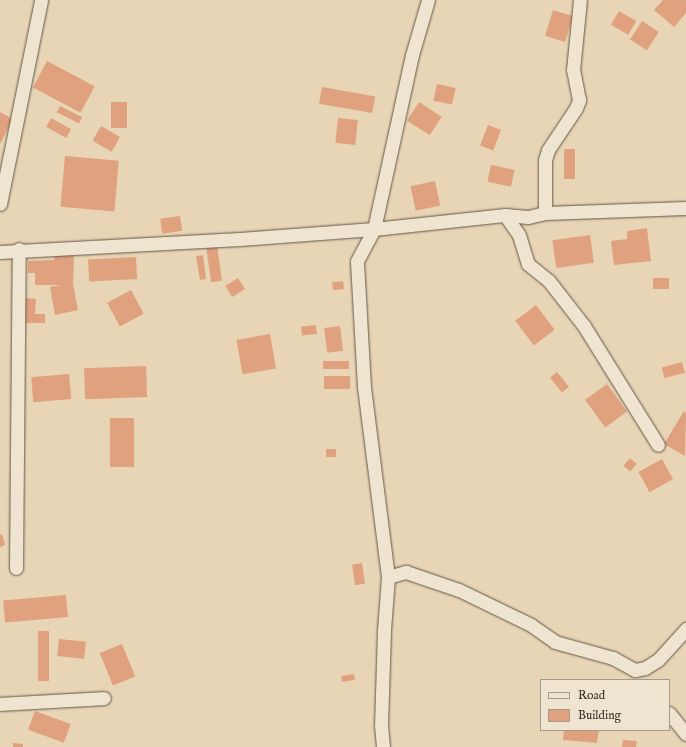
<!DOCTYPE html>
<html>
<head>
<meta charset="utf-8">
<style>
  body { margin:0 }
  #map { position:relative; width:686px; height:747px; overflow:hidden; background:#e7d5b5; font-family:"IM FELL English",serif }
  div>[style] { position:absolute }
  .building>* { inset:0; background:#e0a17e; transform-origin:0 0 }
  .roads { filter:drop-shadow(0 0 1px #625648) drop-shadow(0 0 1px #625648) }
  .street>* { height:13px; margin:-6.5px; padding:0 6.5px; transform-origin:6.5px; border-radius:6.5px; background:#efe4cf }
  span { translate:-50% -50%; white-space:nowrap; text-align:center; line-height:1.15; -webkit-text-stroke:3px #efe4cf; paint-order:stroke }
  .legend { position:absolute; left:540px; top:679px; width:130px; height:52px; box-sizing:border-box; background:#efe4cf; border:1px solid #a59a8b; margin:0; padding:5px 7px; list-style:none; font-size:12px; color:#362b24 }
  .legend li { display:flex; align-items:center; gap:8px; height:20px }
  .legend b { width:20px; border:1px solid #a59a8b }
</style>
</head>
<body>
<div id="map">
  <div class="building">
    <div style="clip-path:polygon(663px 0,686px 0,686px 13px,674px 27px,654px 10px)"></div>
    <div style="left:553px;top:10px;width:21px;height:27px;rotate:17deg"></div>
    <div style="left:619px;top:11px;width:20px;height:16px;rotate:30deg"></div>
    <div style="left:642px;top:21px;width:20px;height:22px;rotate:33deg"></div>
    <div style="left:47px;top:61px;width:54px;height:30px;rotate:28deg"></div>
    <div style="left:437px;top:84px;width:19px;height:17px;rotate:12deg"></div>
    <div style="left:322px;top:87px;width:54px;height:17px;rotate:10deg"></div>
    <div style="left:111px;top:102px;width:16px;height:26px"></div>
    <div style="left:419px;top:102px;width:27px;height:22px;rotate:33deg"></div>
    <div style="left:60px;top:106px;width:25px;height:7px;rotate:27deg"></div>
    <div style="clip-path:polygon(0 112px,13px 119px,0 144px)"></div>
    <div style="left:51px;top:118px;width:23px;height:10px;rotate:29deg"></div>
    <div style="left:338px;top:118px;width:20px;height:25px;rotate:6deg"></div>
    <div style="left:488px;top:125px;width:14px;height:22px;rotate:21deg"></div>
    <div style="left:101px;top:126px;width:22px;height:17px;rotate:30deg"></div>
    <div style="left:564px;top:149px;width:11px;height:30px"></div>
    <div style="left:65px;top:156px;width:54px;height:51px;rotate:5deg"></div>
    <div style="left:491px;top:165px;width:24px;height:17px;rotate:12deg"></div>
    <div style="left:435px;top:181px;width:25px;height:25px;rotate:78deg"></div>
    <div style="left:180px;top:216px;width:15px;height:20px;rotate:82deg"></div>
    <div style="clip-path:polygon(647px 228px,651px 261px,614px 265px,611px 241px,627px 239px,627px 231px)"></div>
    <div style="left:590px;top:235px;width:28px;height:38px;rotate:82deg"></div>
    <div style="left:217px;top:245px;width:36px;height:11px;rotate:82deg"></div>
    <div style="clip-path:polygon(74px 254px,73px 284px,78px 310px,55px 315px,50px 287px,61px 285px,35px 285px,35px 273px,28px 273px,28px 261px,54px 260px,54px 255px)"></div>
    <div style="clip-path:polygon(203px 255px,206px 279px,200px 280px,196px 256px)"></div>
    <div style="left:136px;top:257px;width:22px;height:48px;rotate:87deg"></div>
    <div style="left:238px;top:278px;width:13px;height:15px;rotate:58deg"></div>
    <div style="left:653px;top:278px;width:16px;height:11px"></div>
    <div style="left:343px;top:281px;width:8px;height:11px;rotate:83deg"></div>
    <div style="left:131px;top:290px;width:27px;height:27px;rotate:62deg"></div>
    <div style="clip-path:polygon(25px 298px,36px 299px,35px 314px,45px 314px,45px 323px,25px 323px)"></div>
    <div style="left:536px;top:305px;width:31px;height:26px;rotate:53deg"></div>
    <div style="left:316px;top:325px;width:9px;height:15px;rotate:84deg"></div>
    <div style="left:340px;top:326px;width:25px;height:16px;rotate:83deg"></div>
    <div style="left:270px;top:334px;width:35px;height:34px;rotate:80deg"></div>
    <div style="left:323px;top:361px;width:26px;height:8px"></div>
    <div style="left:682px;top:362px;width:11px;height:21px;rotate:75deg"></div>
    <div style="left:146px;top:366px;width:31px;height:62px;rotate:88deg"></div>
    <div style="left:557px;top:372px;width:19px;height:9px;rotate:51deg"></div>
    <div style="left:69px;top:374px;width:25px;height:38px;rotate:85deg"></div>
    <div style="left:324px;top:376px;width:26px;height:13px"></div>
    <div style="left:607px;top:384px;width:34px;height:27px;rotate:54deg"></div>
    <div style="clip-path:polygon(684px 411px,686px 413px,685px 456px,664px 444px)"></div>
    <div style="left:110px;top:418px;width:24px;height:49px"></div>
    <div style="left:326px;top:449px;width:10px;height:8px"></div>
    <div style="left:630px;top:458px;width:9px;height:10px;rotate:41deg"></div>
    <div style="left:662px;top:459px;width:23px;height:27px;rotate:61deg"></div>
    <div style="clip-path:polygon(2px 534px,5px 545px,0 547px,0 535px)"></div>
    <div style="left:362px;top:563px;width:21px;height:10px;rotate:82deg"></div>
    <div style="left:66px;top:595px;width:22px;height:63px;rotate:85deg"></div>
    <div style="left:38px;top:631px;width:11px;height:50px"></div>
    <div style="left:59px;top:639px;width:27px;height:17px;rotate:6deg"></div>
    <div style="left:122px;top:644px;width:35px;height:24px;rotate:68deg"></div>
    <div style="left:354px;top:674px;width:6px;height:13px;rotate:81deg"></div>
    <div style="left:35px;top:711px;width:38px;height:20px;rotate:20deg"></div>
    <div style="clip-path:polygon(564px 730px,599px 730px,597px 743px,563px 740px)"></div>
    <div style="clip-path:polygon(623px 740px,637px 741px,636px 747px,622px 747px)"></div>
    <div style="clip-path:polygon(13px 743px,23px 744px,23px 747px,13px 747px)"></div>
  </div>
  <div class="roads">
    <div class="street">
      <div style="left:0;top:204px;width:208px;rotate:-78.6deg"></div>
      <div style="left:545px;top:213px;width:53px;rotate:-90deg"></div>
      <div style="left:545px;top:160px;width:10px;rotate:-73deg"></div>
      <div style="left:548px;top:150px;width:50px;rotate:-56.3deg"></div>
      <div style="left:576px;top:108px;width:9px;rotate:-69deg"></div>
      <div style="left:579px;top:100px;width:31px;rotate:-101deg"></div>
      <div style="left:573px;top:70px;width:70px;rotate:-84.3deg"></div>
      <div style="left:505px;top:215px;width:24px;rotate:55deg"></div>
      <div style="left:519px;top:235px;width:30px;rotate:73deg"></div>
      <div style="left:528px;top:264px;width:27px;rotate:39deg"></div>
      <div style="left:549px;top:281px;width:57px;rotate:52.1deg"></div>
      <div style="left:584px;top:326px;width:140px;rotate:58.1deg"></div>
      <div style="left:0;top:252px;width:240px;rotate:-3.1deg"></div>
      <div style="left:240px;top:239px;width:134px;rotate:-4.3deg"></div>
      <div style="left:374px;top:229px;width:132px;rotate:-6.1deg"></div>
      <div style="left:505px;top:215px;width:23px;rotate:5deg"></div>
      <div style="left:528px;top:217px;width:17px;rotate:-13deg"></div>
      <div style="left:545px;top:213px;width:141px;rotate:-2deg"></div>
      <div style="left:16px;top:568px;width:319px;rotate:-89.5deg"></div>
      <div style="left:388px;top:577px;width:19px;rotate:-16deg"></div>
      <div style="left:406px;top:572px;width:56px;rotate:18.8deg"></div>
      <div style="left:459px;top:590px;width:80px;rotate:25.9deg"></div>
      <div style="left:531px;top:625px;width:29px;rotate:35deg"></div>
      <div style="left:555px;top:642px;width:60px;rotate:15.4deg"></div>
      <div style="left:613px;top:658px;width:25px;rotate:29deg"></div>
      <div style="left:635px;top:670px;width:10px;rotate:-11deg"></div>
      <div style="left:645px;top:668px;width:15px;rotate:-32deg"></div>
      <div style="left:658px;top:660px;width:42px;rotate:-47.9deg"></div>
      <div style="left:0;top:704px;width:104px;rotate:-3.3deg"></div>
      <div style="left:669px;top:713px;width:27px;rotate:51deg"></div>
      <div style="left:383px;top:747px;width:21px;rotate:-95deg"></div>
      <div style="left:381px;top:726px;width:96px;rotate:-88.2deg"></div>
      <div style="left:384px;top:630px;width:53px;rotate:-85.7deg"></div>
      <div style="left:388px;top:577px;width:192px;rotate:-97.2deg"></div>
      <div style="left:364px;top:387px;width:126px;rotate:-93.2deg"></div>
      <div style="left:357px;top:261px;width:36px;rotate:-62deg"></div>
      <div style="left:374px;top:229px;width:178px;rotate:-77.7deg"></div>
      <div style="left:412px;top:55px;width:57px;rotate:-73.8deg"></div>
    </div>
  </div>
  <ul class="legend">
  <li><b style="height:5px;background:#efe4cf"></b>Road</li>
  <li><b style="height:11px;background:#e0a17e"></b>Building</li>
  </ul>
</div>
</body>
</html>
